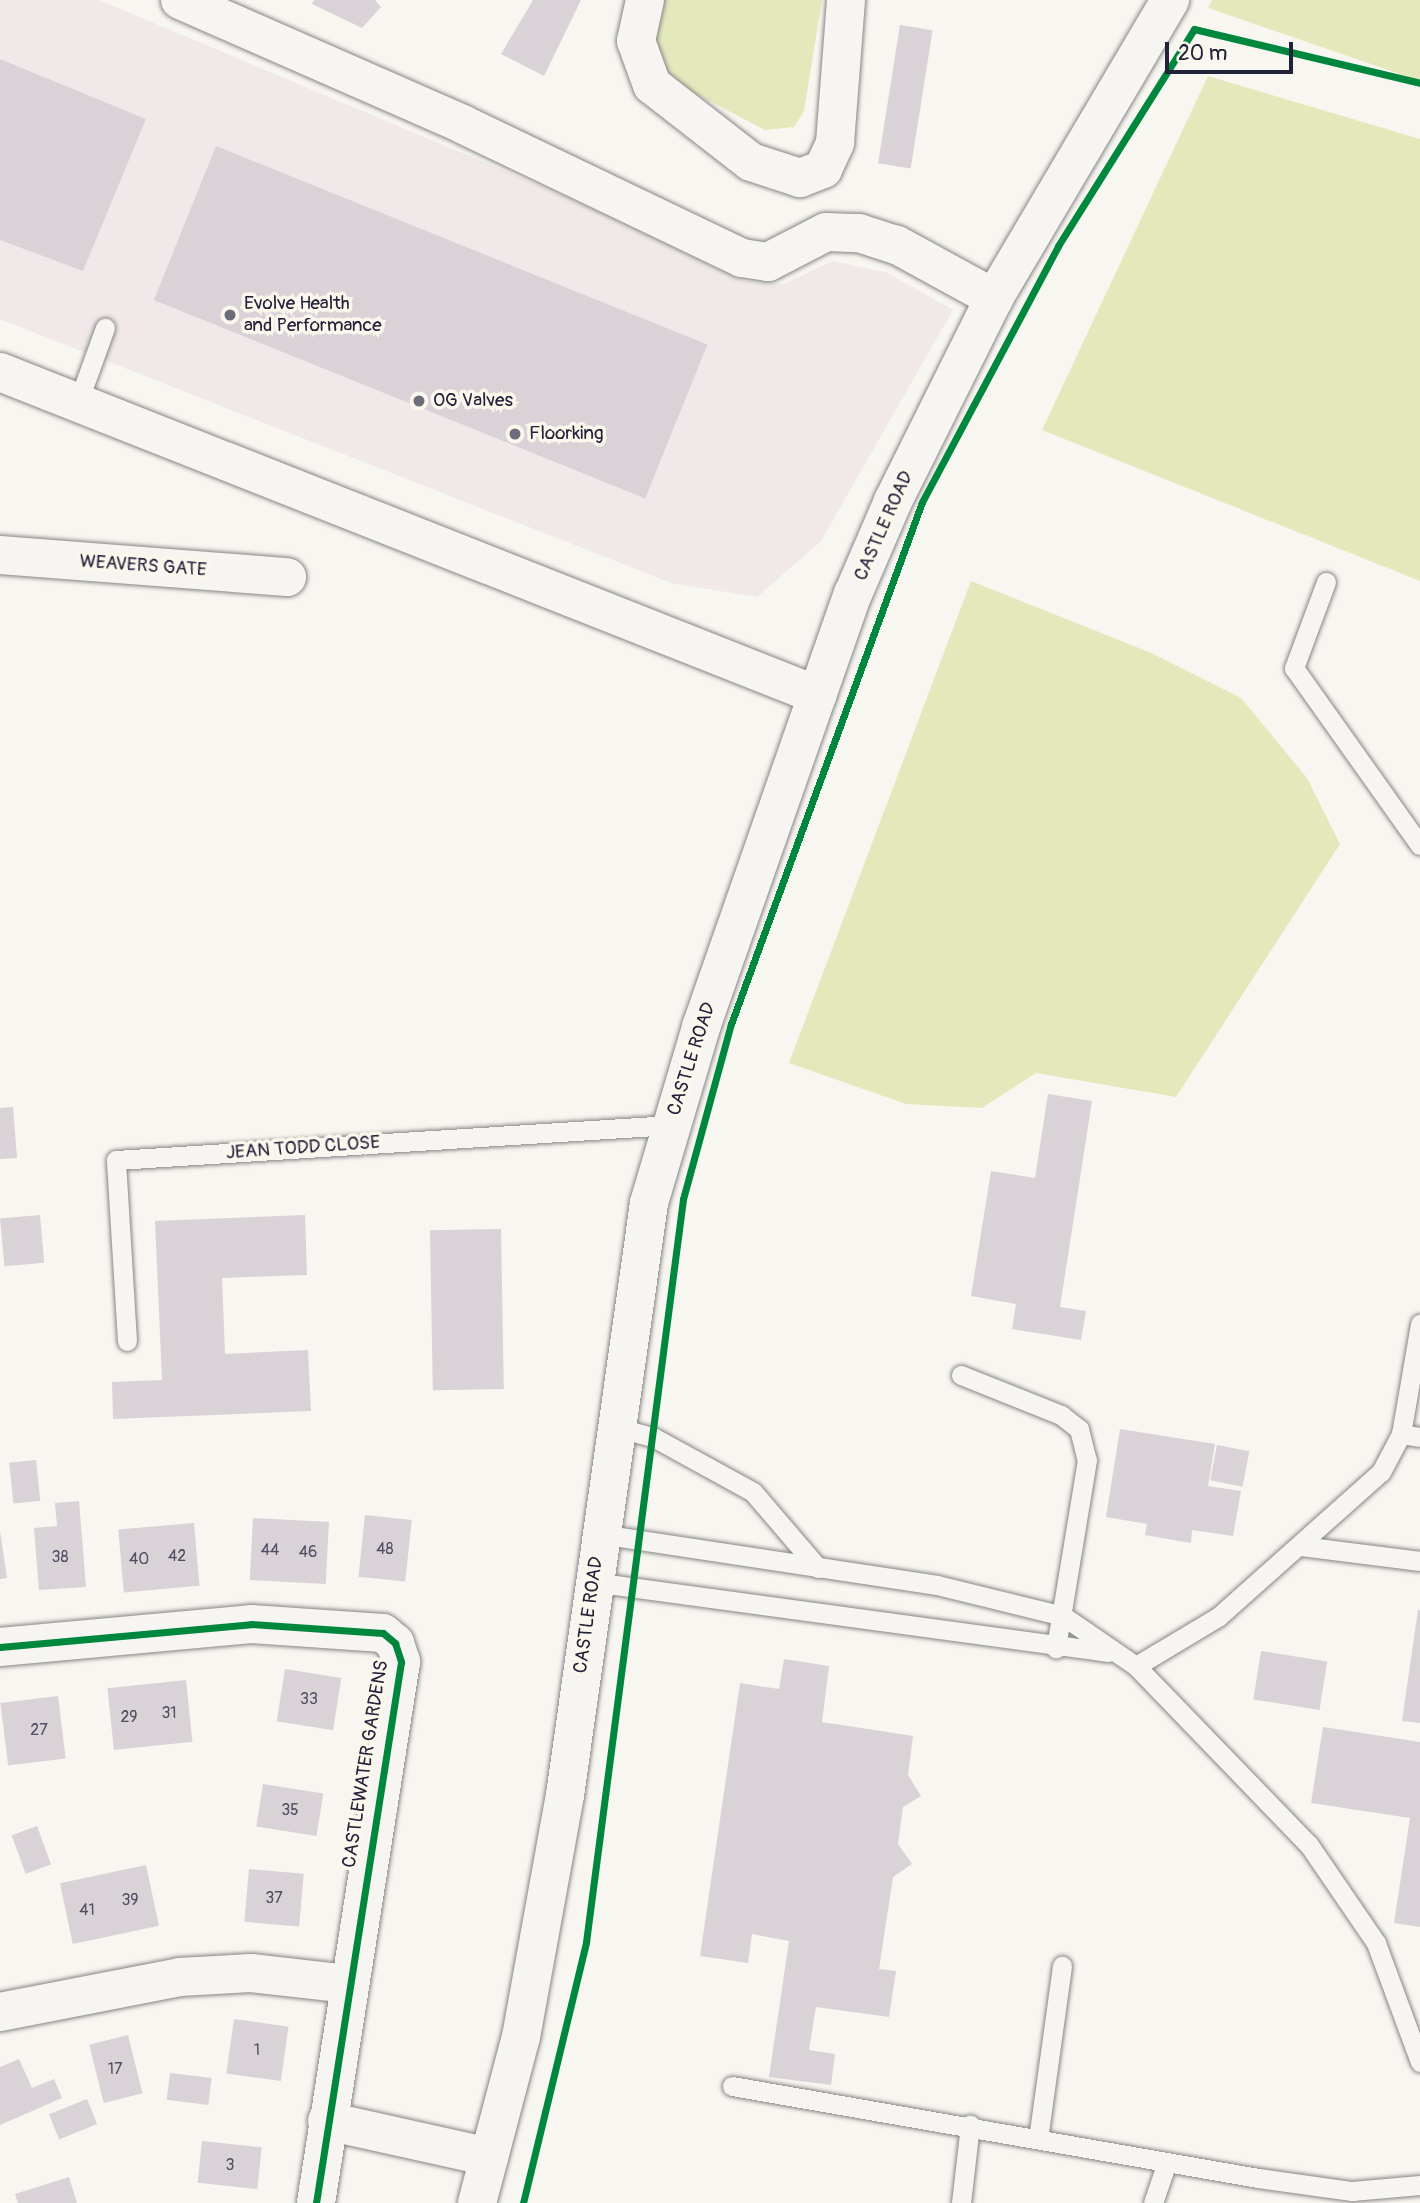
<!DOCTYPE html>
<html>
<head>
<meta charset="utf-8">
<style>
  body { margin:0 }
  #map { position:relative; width:1420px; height:2203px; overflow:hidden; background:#f8f6f0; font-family:Pangolin,sans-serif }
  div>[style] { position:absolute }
  .built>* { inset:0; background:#f1e9e9 }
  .green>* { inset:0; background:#e4e9bc }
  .building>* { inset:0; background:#d9d2d7; transform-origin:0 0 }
  .roads { filter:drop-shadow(0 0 2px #878688) drop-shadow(0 0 2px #878688) }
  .lane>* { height:19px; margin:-9.5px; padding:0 9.5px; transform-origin:9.5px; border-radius:9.5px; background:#f6f5f1 }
  .street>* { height:38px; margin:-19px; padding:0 19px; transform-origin:19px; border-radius:19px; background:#f6f5f1 }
  .primary>* { height:38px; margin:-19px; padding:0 19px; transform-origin:19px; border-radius:19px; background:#f6f5f1 }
  .cycleway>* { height:7px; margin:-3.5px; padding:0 3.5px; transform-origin:3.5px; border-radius:3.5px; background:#00873e }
  .dots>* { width:19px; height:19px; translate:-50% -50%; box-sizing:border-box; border:4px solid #fbf7ec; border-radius:50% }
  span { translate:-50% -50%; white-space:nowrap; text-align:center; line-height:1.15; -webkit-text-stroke:7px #fbf7ec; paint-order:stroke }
  .number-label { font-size:16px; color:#504e62 }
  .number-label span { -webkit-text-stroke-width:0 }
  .poi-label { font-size:19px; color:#22223b }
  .left { translate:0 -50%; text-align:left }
  .street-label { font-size:19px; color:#22223b }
  .scale { position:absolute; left:1165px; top:42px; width:128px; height:32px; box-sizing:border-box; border:4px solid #22223b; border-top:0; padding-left:9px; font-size:21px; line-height:24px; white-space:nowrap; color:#22223b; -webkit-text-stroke:5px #fbf7ec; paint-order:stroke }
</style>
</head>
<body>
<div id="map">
  <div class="built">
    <div style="clip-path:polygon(0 0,99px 0,567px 197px,741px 280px,784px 284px,832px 261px,888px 273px,953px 310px,821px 541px,757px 597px,671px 583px,0 319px)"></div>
  </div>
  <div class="green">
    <div style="clip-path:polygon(661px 0,822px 0,804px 111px,794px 127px,765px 130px,669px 80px,649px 35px)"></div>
    <div style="clip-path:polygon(1212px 0,1420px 0,1420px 81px,1208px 8px)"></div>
    <div style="clip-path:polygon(1208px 76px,1420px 139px,1420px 581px,1042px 430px)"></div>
    <div style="clip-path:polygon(971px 581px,1149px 652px,1241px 698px,1307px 778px,1340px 844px,1176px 1097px,1036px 1073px,982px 1108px,906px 1104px,789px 1063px)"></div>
  </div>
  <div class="building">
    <div style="clip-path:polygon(314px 0,375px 0,381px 7px,362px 28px,312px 4px)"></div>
    <div style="clip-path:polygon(533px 0,581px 0,544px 76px,501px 54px)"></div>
    <div style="left:900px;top:25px;width:33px;height:140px;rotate:9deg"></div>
    <div style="clip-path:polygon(0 59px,146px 119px,83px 271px,0 240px)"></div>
    <div style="left:216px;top:146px;width:530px;height:166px;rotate:22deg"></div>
    <div style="clip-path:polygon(1048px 1094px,1092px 1101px,1060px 1307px,1086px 1311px,1081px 1340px,1012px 1329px,1016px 1304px,971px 1296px,991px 1171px,1035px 1178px)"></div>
    <div style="clip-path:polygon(13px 1107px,17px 1158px,0 1159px,0 1108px)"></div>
    <div style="left:40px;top:1215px;width:48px;height:40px;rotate:85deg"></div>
    <div style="clip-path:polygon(305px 1215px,307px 1275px,222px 1278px,225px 1354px,308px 1350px,311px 1411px,113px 1419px,112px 1382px,162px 1380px,155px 1221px)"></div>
    <div style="left:501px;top:1229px;width:160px;height:71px;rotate:89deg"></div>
    <div style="clip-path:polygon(1120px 1429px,1215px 1444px,1208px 1486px,1241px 1491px,1233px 1536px,1192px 1530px,1191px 1543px,1145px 1535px,1147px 1524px,1106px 1517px)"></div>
    <div style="left:1217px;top:1445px;width:33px;height:36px;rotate:11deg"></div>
    <div style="left:36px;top:1460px;width:41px;height:27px;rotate:84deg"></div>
    <div style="clip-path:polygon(79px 1501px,86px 1587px,39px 1590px,34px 1528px,57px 1526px,55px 1503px)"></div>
    <div style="left:365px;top:1515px;width:47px;height:62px;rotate:6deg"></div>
    <div style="left:253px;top:1518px;width:76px;height:62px;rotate:3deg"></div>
    <div style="left:194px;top:1523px;width:63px;height:76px;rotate:85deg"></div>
    <div style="clip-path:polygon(0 1531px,7px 1578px,0 1579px)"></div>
    <div style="clip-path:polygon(1418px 1610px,1420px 1610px,1420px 1723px,1402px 1721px)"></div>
    <div style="left:1261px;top:1651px;width:67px;height:49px;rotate:9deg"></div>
    <div style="clip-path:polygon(784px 1659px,829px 1666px,822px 1722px,913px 1736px,908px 1775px,921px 1796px,903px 1807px,898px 1844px,912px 1864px,893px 1877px,879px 1969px,896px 1971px,889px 2017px,816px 2007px,809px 2050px,835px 2054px,831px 2085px,769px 2077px,789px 1941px,752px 1934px,748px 1963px,700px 1956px,740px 1683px,779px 1689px)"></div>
    <div style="left:285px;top:1669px;width:57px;height:53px;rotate:9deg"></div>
    <div style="left:186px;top:1680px;width:62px;height:79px;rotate:84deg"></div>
    <div style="left:58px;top:1696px;width:63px;height:58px;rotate:83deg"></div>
    <div style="clip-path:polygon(1323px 1727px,1420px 1742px,1420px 1927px,1394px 1923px,1410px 1818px,1311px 1803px)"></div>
    <div style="left:263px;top:1784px;width:61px;height:43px;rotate:9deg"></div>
    <div style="left:37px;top:1826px;width:41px;height:27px;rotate:70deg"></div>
    <div style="left:146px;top:1865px;width:62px;height:88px;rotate:78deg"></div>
    <div style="left:249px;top:1869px;width:55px;height:53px;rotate:5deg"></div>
    <div style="left:234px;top:2019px;width:55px;height:55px;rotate:8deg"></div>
    <div style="left:128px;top:2035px;width:60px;height:40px;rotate:76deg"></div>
    <div style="clip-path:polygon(19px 2059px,32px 2088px,54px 2079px,62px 2098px,0 2125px,0 2067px)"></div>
    <div style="left:170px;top:2073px;width:42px;height:27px;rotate:7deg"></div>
    <div style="left:87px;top:2099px;width:27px;height:41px;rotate:68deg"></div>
    <div style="left:202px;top:2141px;width:60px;height:42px;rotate:6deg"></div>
    <div style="clip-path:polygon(69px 2177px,77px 2203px,18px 2203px,15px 2194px)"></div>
  </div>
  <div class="roads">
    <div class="lane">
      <div style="left:78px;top:402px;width:79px;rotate:-70deg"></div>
      <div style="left:1326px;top:582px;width:92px;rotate:110.4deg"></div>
      <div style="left:1294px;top:668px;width:217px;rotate:54.6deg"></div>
      <div style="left:127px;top:1341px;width:181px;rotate:-93.5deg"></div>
      <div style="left:116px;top:1160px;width:556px;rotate:-3.61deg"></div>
      <div style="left:961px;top:1375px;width:108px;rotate:21.8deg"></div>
      <div style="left:1061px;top:1415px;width:23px;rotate:38deg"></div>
      <div style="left:1079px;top:1429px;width:32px;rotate:76deg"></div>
      <div style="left:1087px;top:1460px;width:191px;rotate:99.4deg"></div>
      <div style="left:615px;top:1427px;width:39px;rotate:15deg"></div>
      <div style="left:653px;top:1437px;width:114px;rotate:28.8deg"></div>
      <div style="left:753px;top:1492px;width:100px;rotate:49.5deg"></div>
      <div style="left:1401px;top:1434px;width:19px;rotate:9deg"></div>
      <div style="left:600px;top:1534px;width:341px;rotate:8.6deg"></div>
      <div style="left:937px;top:1585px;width:130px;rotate:13.8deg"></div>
      <div style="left:1063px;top:1616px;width:88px;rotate:34.4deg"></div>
      <div style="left:1136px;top:1666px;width:249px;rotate:46deg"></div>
      <div style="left:1309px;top:1845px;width:119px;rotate:55.6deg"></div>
      <div style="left:1376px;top:1943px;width:127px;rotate:69.7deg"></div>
      <div style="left:1301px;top:1546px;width:120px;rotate:7.2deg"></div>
      <div style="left:593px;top:1582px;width:520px;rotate:7.74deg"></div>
      <div style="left:1136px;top:1666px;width:96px;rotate:-30.9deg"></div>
      <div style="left:1218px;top:1617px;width:218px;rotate:-41.7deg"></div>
      <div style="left:1381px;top:1472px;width:43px;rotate:-62.2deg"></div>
      <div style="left:1401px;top:1434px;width:112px;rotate:-80.2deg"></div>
      <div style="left:732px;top:2086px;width:534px;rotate:9.92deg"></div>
      <div style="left:1258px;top:2178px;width:95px;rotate:7.9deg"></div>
      <div style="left:1352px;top:2191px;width:68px;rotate:-5deg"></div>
      <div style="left:1038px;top:2139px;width:175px;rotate:-82.1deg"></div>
      <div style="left:961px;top:2203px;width:79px;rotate:-83.4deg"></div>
      <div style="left:1153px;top:2203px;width:40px;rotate:-71.1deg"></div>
    </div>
    <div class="street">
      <div style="left:180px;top:0;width:308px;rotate:23.7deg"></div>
      <div style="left:462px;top:124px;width:310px;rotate:25.6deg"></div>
      <div style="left:742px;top:258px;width:26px;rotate:9deg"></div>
      <div style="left:768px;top:262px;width:65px;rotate:-27.3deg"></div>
      <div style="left:826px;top:232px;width:33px;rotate:2deg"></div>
      <div style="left:859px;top:233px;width:40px;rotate:18deg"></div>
      <div style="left:897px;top:245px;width:111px;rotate:28.7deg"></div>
      <div style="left:645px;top:0;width:42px;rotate:102.4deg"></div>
      <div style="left:636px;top:41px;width:47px;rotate:70deg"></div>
      <div style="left:652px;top:85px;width:125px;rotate:37.9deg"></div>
      <div style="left:751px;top:162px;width:52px;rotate:18.1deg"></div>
      <div style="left:800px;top:178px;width:25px;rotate:-21deg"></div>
      <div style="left:823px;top:169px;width:29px;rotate:-65deg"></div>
      <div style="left:835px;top:143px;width:143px;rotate:-85.6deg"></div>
      <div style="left:0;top:372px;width:879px;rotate:21.57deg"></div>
      <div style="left:0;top:555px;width:288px;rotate:4.4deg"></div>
      <div style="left:0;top:1647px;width:252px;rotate:-5.2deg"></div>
      <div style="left:251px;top:1624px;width:132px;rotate:3.9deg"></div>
      <div style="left:383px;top:1633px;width:16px;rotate:40deg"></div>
      <div style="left:395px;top:1643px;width:20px;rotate:72deg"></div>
      <div style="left:401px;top:1662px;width:548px;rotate:98.93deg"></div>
      <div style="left:0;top:2012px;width:183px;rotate:-11deg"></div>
      <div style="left:180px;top:1977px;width:71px;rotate:-3.2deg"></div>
      <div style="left:251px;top:1973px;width:97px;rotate:6.5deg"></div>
      <div style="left:327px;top:2121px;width:166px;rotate:12.5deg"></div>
    </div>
    <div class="primary">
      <div style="left:477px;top:2203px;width:172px;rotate:-75.2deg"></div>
      <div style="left:521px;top:2037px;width:246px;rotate:-79.7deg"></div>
      <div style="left:565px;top:1795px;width:598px;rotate:-81.92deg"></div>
      <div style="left:649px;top:1203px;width:184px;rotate:-73.5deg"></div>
      <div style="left:701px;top:1027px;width:459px;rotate:-70.7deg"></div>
      <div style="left:853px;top:594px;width:101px;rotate:-66.7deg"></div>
      <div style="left:893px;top:501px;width:227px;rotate:-63.5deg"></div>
      <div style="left:994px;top:298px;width:346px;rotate:-59.4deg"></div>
    </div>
  </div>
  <div class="cycleway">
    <div style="left:0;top:1647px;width:252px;rotate:-5.2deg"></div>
    <div style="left:251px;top:1624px;width:132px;rotate:3.9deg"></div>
    <div style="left:383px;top:1633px;width:16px;rotate:40deg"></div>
    <div style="left:395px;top:1643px;width:20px;rotate:72deg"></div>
    <div style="left:401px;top:1662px;width:548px;rotate:98.93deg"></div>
    <div style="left:523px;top:2203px;width:268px;rotate:-76.4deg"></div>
    <div style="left:586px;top:1942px;width:749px;rotate:-82.56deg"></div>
    <div style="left:683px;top:1199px;width:181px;rotate:-74.7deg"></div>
    <div style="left:731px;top:1024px;width:556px;rotate:-69.9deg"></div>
    <div style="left:922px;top:502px;width:290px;rotate:-62deg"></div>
    <div style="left:1058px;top:246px;width:256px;rotate:-57.9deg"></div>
    <div style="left:1194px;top:29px;width:232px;rotate:13.4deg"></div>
  </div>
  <div class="dots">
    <div style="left:230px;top:315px;background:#6d6c7a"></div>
    <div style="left:419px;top:401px;background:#6d6c7a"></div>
    <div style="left:515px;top:434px;background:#6d6c7a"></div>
  </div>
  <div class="number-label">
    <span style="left:385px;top:1549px">48</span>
    <span style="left:270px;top:1550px">44</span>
    <span style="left:308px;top:1552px">46</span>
    <span style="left:177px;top:1556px">42</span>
    <span style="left:60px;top:1557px">38</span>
    <span style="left:139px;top:1559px">40</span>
    <span style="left:309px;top:1699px">33</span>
    <span style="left:169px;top:1713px">31</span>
    <span style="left:129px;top:1717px">29</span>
    <span style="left:39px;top:1730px">27</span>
    <span style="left:290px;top:1810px">35</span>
    <span style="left:274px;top:1898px">37</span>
    <span style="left:130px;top:1900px">39</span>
    <span style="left:87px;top:1910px">41</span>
    <span style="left:257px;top:2050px">1</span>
    <span style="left:115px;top:2069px">17</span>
    <span style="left:230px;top:2165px">3</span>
  </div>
  <div class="poi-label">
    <span class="left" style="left:244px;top:315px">Evolve Health<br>and Performance</span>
    <span class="left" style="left:433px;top:401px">OG Valves</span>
    <span class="left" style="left:529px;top:434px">Floorking</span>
  </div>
  <div class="street-label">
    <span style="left:884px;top:526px;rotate:-66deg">CASTLE ROAD</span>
    <span style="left:143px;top:566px;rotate:4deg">WEAVERS GATE</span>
    <span style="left:692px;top:1059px;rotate:-72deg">CASTLE ROAD</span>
    <span style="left:303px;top:1148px;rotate:-4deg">JEAN TODD CLOSE</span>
    <span style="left:589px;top:1615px;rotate:-82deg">CASTLE ROAD</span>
    <span style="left:366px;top:1764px;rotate:-81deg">CASTLEWATER GARDENS</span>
  </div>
  <div class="scale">20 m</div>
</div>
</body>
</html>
